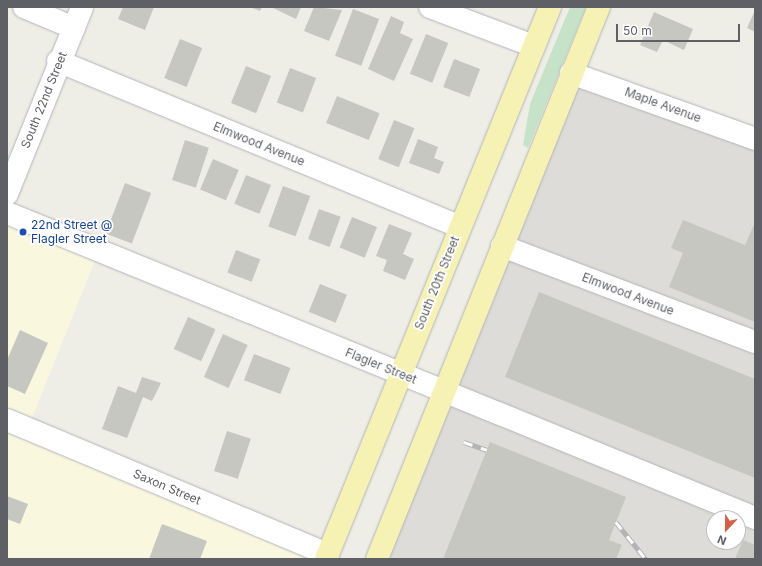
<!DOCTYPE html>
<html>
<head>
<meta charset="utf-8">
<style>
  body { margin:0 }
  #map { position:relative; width:762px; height:566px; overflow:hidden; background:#eeede6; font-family:Inter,sans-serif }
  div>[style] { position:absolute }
  .commercial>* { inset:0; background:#faf7df }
  .industrial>* { inset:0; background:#dddcd8 }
  .green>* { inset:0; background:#c6e3c9 }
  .building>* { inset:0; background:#c7c7c1; transform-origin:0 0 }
  .roads { filter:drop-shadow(0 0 1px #b3b5b9) drop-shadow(0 0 1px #b3b5b9) }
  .minor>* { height:22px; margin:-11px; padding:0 11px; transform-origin:11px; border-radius:11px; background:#fff }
  .major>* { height:22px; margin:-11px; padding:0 11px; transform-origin:11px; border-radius:11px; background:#f6f2b3 }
  .rail>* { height:4.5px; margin-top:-2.25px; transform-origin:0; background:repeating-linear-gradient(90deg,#fff 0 9px,#b4b4b5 0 18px); box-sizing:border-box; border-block:1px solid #b4b4b5 }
  .dots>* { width:11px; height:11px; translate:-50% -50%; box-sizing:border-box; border:2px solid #fff; border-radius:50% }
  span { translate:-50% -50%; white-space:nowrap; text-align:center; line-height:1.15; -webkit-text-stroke:3.5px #fff; paint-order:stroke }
  .street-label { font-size:12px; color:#5e6065 }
  .transit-label { font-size:12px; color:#164399 }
  .left { translate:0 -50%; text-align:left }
  .frame { position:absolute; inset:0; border:8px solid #5e6065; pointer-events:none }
  .north { position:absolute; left:706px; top:510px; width:40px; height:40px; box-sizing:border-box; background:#fff; border:1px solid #bfbfc1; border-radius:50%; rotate:202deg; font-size:11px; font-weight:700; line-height:16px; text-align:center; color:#5e6065 }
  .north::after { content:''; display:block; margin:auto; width:14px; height:18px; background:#d75e44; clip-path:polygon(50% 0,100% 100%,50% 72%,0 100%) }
  .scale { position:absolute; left:616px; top:24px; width:124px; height:18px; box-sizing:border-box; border:2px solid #5e6065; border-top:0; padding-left:5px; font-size:12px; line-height:14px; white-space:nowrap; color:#5e6065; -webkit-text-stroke:3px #fff; paint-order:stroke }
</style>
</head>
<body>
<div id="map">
  <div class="commercial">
    <div style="clip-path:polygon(7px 209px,100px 248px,27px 431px,326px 559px,7px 559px)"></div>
  </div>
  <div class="industrial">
    <div style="clip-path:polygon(evenodd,573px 72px,755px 139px,755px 559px,378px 559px,573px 72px,714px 518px,738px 518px,738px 542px,714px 542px,714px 518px)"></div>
  </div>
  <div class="green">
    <div style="clip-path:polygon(570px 7px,586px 7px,528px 148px,523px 145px,530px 104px)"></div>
  </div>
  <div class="building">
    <div style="clip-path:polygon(123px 7px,154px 7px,145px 30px,118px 19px)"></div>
    <div style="clip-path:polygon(250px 7px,262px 7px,260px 11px)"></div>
    <div style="clip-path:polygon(271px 7px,301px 7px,296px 19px)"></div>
    <div style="clip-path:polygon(314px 7px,342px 10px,329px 41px,304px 31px)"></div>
    <div style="left:353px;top:9px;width:28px;height:50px;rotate:21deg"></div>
    <div style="clip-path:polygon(755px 10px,755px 32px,747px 28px)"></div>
    <div style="clip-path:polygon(654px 12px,693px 29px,684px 50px,663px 40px,657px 52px,640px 45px)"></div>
    <div style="clip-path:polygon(391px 16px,404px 22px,400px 33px,413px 39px,394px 81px,368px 69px)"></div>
    <div style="left:426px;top:34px;width:24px;height:43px;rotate:22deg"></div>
    <div style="left:180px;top:39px;width:24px;height:42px;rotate:22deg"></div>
    <div style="left:454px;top:59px;width:28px;height:30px;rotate:21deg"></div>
    <div style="left:246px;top:66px;width:27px;height:40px;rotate:22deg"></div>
    <div style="left:290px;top:68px;width:28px;height:37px;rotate:21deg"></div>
    <div style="left:337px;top:96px;width:46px;height:29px;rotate:22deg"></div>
    <div style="left:394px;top:120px;width:22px;height:42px;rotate:22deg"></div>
    <div style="clip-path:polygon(418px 139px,438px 147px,434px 158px,444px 162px,439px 174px,409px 163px)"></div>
    <div style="left:185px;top:140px;width:25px;height:42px;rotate:18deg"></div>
    <div style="left:213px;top:159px;width:28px;height:33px;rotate:23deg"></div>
    <div style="left:246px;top:175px;width:27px;height:31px;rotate:22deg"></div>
    <div style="left:125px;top:183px;width:28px;height:54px;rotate:21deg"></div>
    <div style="left:283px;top:186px;width:29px;height:43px;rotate:20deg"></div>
    <div style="left:319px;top:209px;width:23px;height:32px;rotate:20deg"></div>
    <div style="left:352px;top:217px;width:27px;height:33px;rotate:22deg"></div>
    <div style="clip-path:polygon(683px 220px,745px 245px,755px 222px,755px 322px,669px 287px,683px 253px,671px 248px)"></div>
    <div style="clip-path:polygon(389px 224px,412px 233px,403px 254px,414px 259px,405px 280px,383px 271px,387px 260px,376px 256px)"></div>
    <div style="left:236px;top:250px;width:26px;height:24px;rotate:21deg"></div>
    <div style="left:320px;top:284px;width:29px;height:30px;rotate:22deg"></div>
    <div style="clip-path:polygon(539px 292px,755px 379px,755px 478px,505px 377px)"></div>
    <div style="left:188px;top:317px;width:30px;height:35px;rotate:24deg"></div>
    <div style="clip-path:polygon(20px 330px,48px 343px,25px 394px,7px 386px,7px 360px)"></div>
    <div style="left:223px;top:334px;width:27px;height:47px;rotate:24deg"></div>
    <div style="left:254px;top:354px;width:39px;height:28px;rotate:21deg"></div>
    <div style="clip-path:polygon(142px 377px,161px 383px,152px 401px,143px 397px,127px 438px,102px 429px,118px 386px,136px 393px)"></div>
    <div style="left:227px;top:431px;width:25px;height:42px;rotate:18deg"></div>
    <div style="clip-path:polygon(490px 442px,626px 497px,609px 540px,622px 545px,616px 559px,443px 559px)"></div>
    <div style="clip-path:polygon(7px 496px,28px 504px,20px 524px,7px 519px)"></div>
    <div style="clip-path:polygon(162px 524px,207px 541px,200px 559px,149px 559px)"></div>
    <div style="clip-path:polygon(743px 540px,755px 545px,755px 559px,735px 559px)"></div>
  </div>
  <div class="roads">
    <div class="minor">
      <div style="left:24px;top:7px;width:54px;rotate:22.8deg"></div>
      <div style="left:430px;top:7px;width:111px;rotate:20.6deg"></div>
      <div style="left:58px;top:61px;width:435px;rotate:22.4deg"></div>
      <div style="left:571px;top:73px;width:195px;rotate:19.7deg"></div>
      <div style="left:7px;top:194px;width:201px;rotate:-68.1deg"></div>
      <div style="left:7px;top:213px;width:808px;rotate:22.18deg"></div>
      <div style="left:502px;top:246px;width:271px;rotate:20.8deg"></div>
      <div style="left:7px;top:420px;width:348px;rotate:22.7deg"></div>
    </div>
    <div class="major">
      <div style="left:326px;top:559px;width:596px;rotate:-67.91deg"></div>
      <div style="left:377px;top:559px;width:595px;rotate:-68.09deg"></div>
    </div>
  </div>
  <div class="rail">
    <div style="left:464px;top:442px;width:24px;rotate:19deg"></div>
    <div style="left:616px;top:522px;width:48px;rotate:51deg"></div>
  </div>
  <div class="dots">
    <div style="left:23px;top:232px;background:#1a4fb4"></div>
  </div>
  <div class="street-label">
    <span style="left:44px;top:100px;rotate:-68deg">South 22nd Street</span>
    <span style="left:663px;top:105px;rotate:20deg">Maple Avenue</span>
    <span style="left:259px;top:144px;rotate:22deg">Elmwood Avenue</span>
    <span style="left:437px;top:283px;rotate:-68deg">South 20th Street</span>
    <span style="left:628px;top:294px;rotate:21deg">Elmwood Avenue</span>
    <span style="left:381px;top:366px;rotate:22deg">Flagler Street</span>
    <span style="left:167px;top:487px;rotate:23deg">Saxon Street</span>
  </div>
  <div class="transit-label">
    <span class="left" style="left:31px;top:232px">22nd Street @<br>Flagler Street</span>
  </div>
  <div class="frame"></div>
  <div class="north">N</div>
  <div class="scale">50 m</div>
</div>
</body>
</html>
